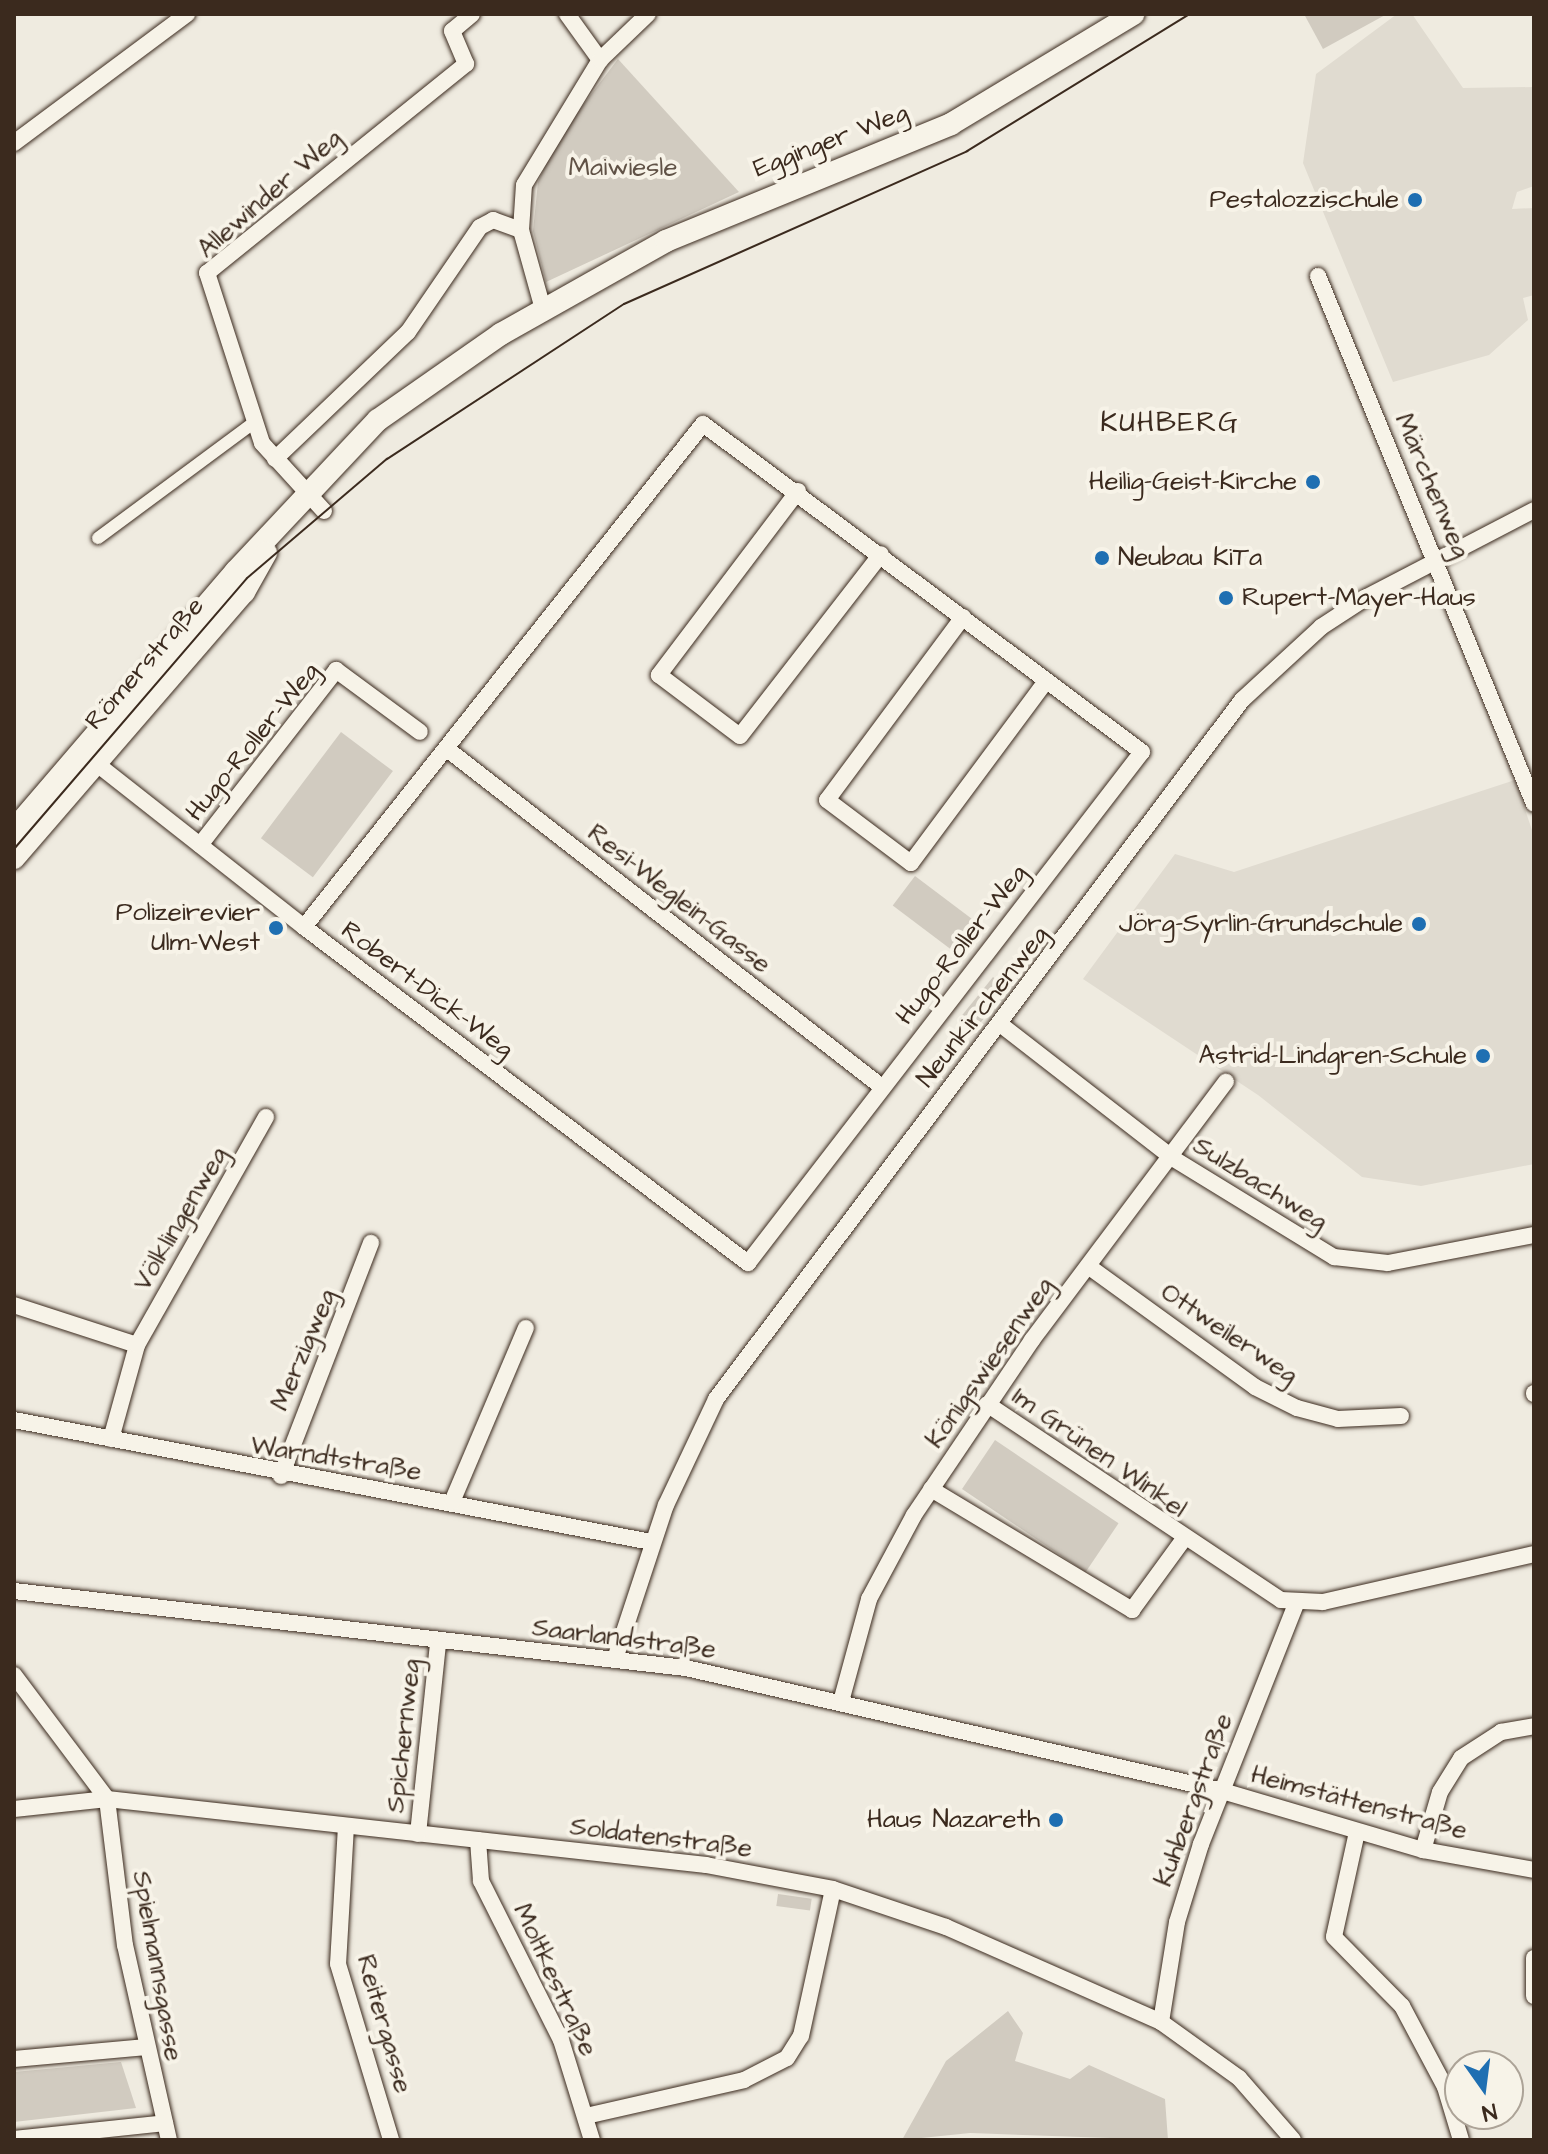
<!DOCTYPE html>
<html>
<head>
<meta charset="utf-8">
<style>
  body { margin:0 }
  #map { position:relative; width:1548px; height:2154px; overflow:hidden; background:#efebe0; font-family:"Architects Daughter",sans-serif }
  div>[style] { position:absolute }
  .built>* { inset:0; background:#e0dbd0 }
  .green>* { inset:0; background:#d1cbc0; transform-origin:0 0 }
  .roads { filter:drop-shadow(0 0 2px #3b2a1e) drop-shadow(0 0 2px #3b2a1e) }
  .pedestrian>* { height:12px; margin:-6px; padding:0 6px; transform-origin:6px; border-radius:6px; background:#f7f3e8 }
  .minor>* { height:16px; margin:-8px; padding:0 8px; transform-origin:8px; border-radius:8px; background:#f7f3e8 }
  .tertiary>* { height:22px; margin:-11px; padding:0 11px; transform-origin:11px; border-radius:11px; background:#f7f3e8 }
  .tram>* { height:2px; margin:-1px; padding:0 1px; transform-origin:1px; border-radius:1px; background:#3b2a1e }
  .dots>* { width:22px; height:22px; translate:-50% -50%; box-sizing:border-box; border:4px solid #f7f3e8; border-radius:50% }
  span { translate:-50% -50%; white-space:nowrap; text-align:center; line-height:1.15; -webkit-text-stroke:8px #f7f3e8; paint-order:stroke }
  .street-label { font-size:26px; color:#3b2a1e }
  .park-label { font-size:26px; color:#605246 }
  .poi-label { font-size:26px; color:#3b2a1e }
  .right { translate:-100% -50%; text-align:right }
  .left { translate:0 -50%; text-align:left }
  .neighbourhood-label { font-size:28px; color:#3b2a1e; letter-spacing:2px }
  .frame { position:absolute; inset:0; border:16px solid #3b2a1e; pointer-events:none }
  .north { position:absolute; left:1444px; top:2050px; width:80px; height:80px; box-sizing:border-box; background:#f7f3e8; border:2px solid #aca397; border-radius:50%; rotate:166deg; font-size:22px; font-weight:700; line-height:32px; text-align:center; color:#3b2a1e }
  .north::after { content:''; display:block; margin:auto; width:28px; height:36px; background:#1f6fb2; clip-path:polygon(50% 0,100% 100%,50% 72%,0 100%) }
</style>
</head>
<body>
<div id="map">
  <div class="built">
    <div style="clip-path:polygon(1397px 14px,1412px 14px,1463px 88px,1534px 87px,1534px 186px,1517px 192px,1512px 209px,1534px 208px,1534px 295px,1523px 298px,1528px 320px,1489px 355px,1393px 382px,1303px 163px,1316px 74px)"></div>
    <div style="clip-path:polygon(1515px 780px,1534px 836px,1534px 1164px,1421px 1186px,1362px 1177px,1258px 1095px,1083px 979px,1175px 854px,1234px 872px)"></div>
  </div>
  <div class="green">
    <div style="clip-path:polygon(1304px 14px,1387px 14px,1323px 49px)"></div>
    <div style="clip-path:polygon(618px 59px,739px 192px,546px 282px,533px 231px,538px 182px,558px 138px)"></div>
    <div style="left:341px;top:732px;width:65px;height:133px;rotate:37deg"></div>
    <div style="left:915px;top:876px;width:76px;height:37px;rotate:37deg"></div>
    <div style="left:993px;top:977px;width:19px;height:51px;rotate:39deg"></div>
    <div style="left:995px;top:1440px;width:149px;height:59px;rotate:34deg"></div>
    <div style="left:778px;top:1894px;width:34px;height:12px;rotate:8deg"></div>
    <div style="clip-path:polygon(1008px 2011px,1023px 2033px,1015px 2061px,1070px 2079px,1089px 2065px,1165px 2099px,1168px 2140px,970px 2133px,902px 2140px,946px 2061px)"></div>
    <div style="clip-path:polygon(121px 2062px,136px 2108px,14px 2122px,14px 2072px)"></div>
  </div>
  <div class="roads">
    <div class="pedestrian">
      <div style="left:98px;top:538px;width:195px;rotate:-36.5deg"></div>
    </div>
    <div class="minor">
      <div style="left:567px;top:14px;width:57px;rotate:54.3deg"></div>
      <div style="left:14px;top:143px;width:216px;rotate:-36.7deg"></div>
      <div style="left:1318px;top:276px;width:570px;rotate:67.75deg"></div>
      <div style="left:543px;top:309px;width:82px;rotate:-105.6deg"></div>
      <div style="left:521px;top:230px;width:45px;rotate:-86.2deg"></div>
      <div style="left:524px;top:185px;width:146px;rotate:-58.7deg"></div>
      <div style="left:600px;top:60px;width:66px;rotate:-43.8deg"></div>
      <div style="left:275px;top:459px;width:184px;rotate:-43.7deg"></div>
      <div style="left:408px;top:332px;width:127px;rotate:-55.6deg"></div>
      <div style="left:480px;top:227px;width:15px;rotate:-28deg"></div>
      <div style="left:493px;top:220px;width:30px;rotate:20deg"></div>
      <div style="left:798px;top:491px;width:231px;rotate:127.1deg"></div>
      <div style="left:659px;top:675px;width:101px;rotate:37deg"></div>
      <div style="left:740px;top:736px;width:230px;rotate:-52.2deg"></div>
      <div style="left:324px;top:511px;width:92px;rotate:-132.4deg"></div>
      <div style="left:262px;top:443px;width:179px;rotate:-107.9deg"></div>
      <div style="left:207px;top:273px;width:333px;rotate:-38.9deg"></div>
      <div style="left:466px;top:64px;width:36px;rotate:-113deg"></div>
      <div style="left:452px;top:31px;width:26px;rotate:-40deg"></div>
      <div style="left:963px;top:617px;width:228px;rotate:126.6deg"></div>
      <div style="left:827px;top:800px;width:105px;rotate:36.9deg"></div>
      <div style="left:911px;top:863px;width:227px;rotate:-53.4deg"></div>
      <div style="left:447px;top:749px;width:551px;rotate:37.85deg"></div>
      <div style="left:88px;top:757px;width:275px;rotate:38.2deg"></div>
      <div style="left:304px;top:927px;width:557px;rotate:37.12deg"></div>
      <div style="left:748px;top:1263px;width:645px;rotate:-52.37deg"></div>
      <div style="left:1142px;top:752px;width:548px;rotate:-143.23deg"></div>
      <div style="left:703px;top:424px;width:642px;rotate:128.42deg"></div>
      <div style="left:200px;top:845px;width:222px;rotate:-52.1deg"></div>
      <div style="left:336px;top:670px;width:104px;rotate:36.4deg"></div>
      <div style="left:1000px;top:1024px;width:220px;rotate:37.8deg"></div>
      <div style="left:1174px;top:1159px;width:188px;rotate:31.5deg"></div>
      <div style="left:1334px;top:1257px;width:54px;rotate:6.3deg"></div>
      <div style="left:1388px;top:1263px;width:149px;rotate:-10.9deg"></div>
      <div style="left:1088px;top:1266px;width:206px;rotate:35.9deg"></div>
      <div style="left:1255px;top:1387px;width:47px;rotate:26.6deg"></div>
      <div style="left:1297px;top:1408px;width:42px;rotate:15deg"></div>
      <div style="left:1338px;top:1419px;width:63px;rotate:-2.7deg"></div>
      <div style="left:14px;top:1305px;width:129px;rotate:18deg"></div>
      <div style="left:1534px;top:1393px;width:1px;rotate:90deg"></div>
      <div style="left:987px;top:1404px;width:353px;rotate:33.7deg"></div>
      <div style="left:1281px;top:1600px;width:42px;rotate:2.7deg"></div>
      <div style="left:1323px;top:1602px;width:216px;rotate:-12.8deg"></div>
      <div style="left:14px;top:1420px;width:649px;rotate:10.84deg"></div>
      <div style="left:111px;top:1439px;width:98px;rotate:-74.5deg"></div>
      <div style="left:137px;top:1345px;width:262px;rotate:-60.5deg"></div>
      <div style="left:281px;top:1476px;width:250px;rotate:-68.9deg"></div>
      <div style="left:931px;top:1489px;width:235px;rotate:31deg"></div>
      <div style="left:1132px;top:1610px;width:87px;rotate:-53.9deg"></div>
      <div style="left:452px;top:1502px;width:189px;rotate:-67deg"></div>
      <div style="left:14px;top:1591px;width:676px;rotate:6.54deg"></div>
      <div style="left:686px;top:1668px;width:547px;rotate:12.89deg"></div>
      <div style="left:1219px;top:1790px;width:213px;rotate:16.4deg"></div>
      <div style="left:1423px;top:1850px;width:113px;rotate:10.2deg"></div>
      <div style="left:615px;top:1659px;width:162px;rotate:-71.7deg"></div>
      <div style="left:666px;top:1505px;width:117px;rotate:-64.7deg"></div>
      <div style="left:716px;top:1399px;width:875px;rotate:-53.04deg"></div>
      <div style="left:1242px;top:700px;width:108px;rotate:-42.7deg"></div>
      <div style="left:1321px;top:627px;width:55px;rotate:-33.1deg"></div>
      <div style="left:1367px;top:597px;width:188px;rotate:-27.5deg"></div>
      <div style="left:14px;top:1675px;width:155px;rotate:53.1deg"></div>
      <div style="left:107px;top:1799px;width:603px;rotate:6.29deg"></div>
      <div style="left:706px;top:1865px;width:129px;rotate:10.7deg"></div>
      <div style="left:833px;top:1889px;width:119px;rotate:18.6deg"></div>
      <div style="left:946px;top:1927px;width:235px;rotate:23.8deg"></div>
      <div style="left:1161px;top:2022px;width:96px;rotate:35.7deg"></div>
      <div style="left:1239px;top:2078px;width:82px;rotate:48.9deg"></div>
      <div style="left:842px;top:1698px;width:103px;rotate:-74.7deg"></div>
      <div style="left:869px;top:1599px;width:95px;rotate:-61.8deg"></div>
      <div style="left:914px;top:1515px;width:211px;rotate:-56deg"></div>
      <div style="left:1032px;top:1340px;width:323px;rotate:-53.1deg"></div>
      <div style="left:14px;top:1809px;width:94px;rotate:-6.1deg"></div>
      <div style="left:107px;top:1799px;width:147px;rotate:83deg"></div>
      <div style="left:125px;top:1945px;width:200px;rotate:77.3deg"></div>
      <div style="left:346px;top:1826px;width:138px;rotate:93.3deg"></div>
      <div style="left:338px;top:1964px;width:184px;rotate:73.2deg"></div>
      <div style="left:1357px;top:1832px;width:107px;rotate:102.4deg"></div>
      <div style="left:1334px;top:1937px;width:97px;rotate:45.4deg"></div>
      <div style="left:1402px;top:2006px;width:92px;rotate:62deg"></div>
      <div style="left:1445px;top:2087px;width:55px;rotate:73.2deg"></div>
      <div style="left:418px;top:1834px;width:191px;rotate:-84deg"></div>
      <div style="left:478px;top:1840px;width:41px;rotate:85.8deg"></div>
      <div style="left:481px;top:1881px;width:178px;rotate:63.3deg"></div>
      <div style="left:561px;top:2040px;width:105px;rotate:72.8deg"></div>
      <div style="left:1423px;top:1850px;width:60px;rotate:-73.7deg"></div>
      <div style="left:1440px;top:1792px;width:40px;rotate:-58deg"></div>
      <div style="left:1461px;top:1758px;width:48px;rotate:-33deg"></div>
      <div style="left:1501px;top:1732px;width:34px;rotate:-10deg"></div>
      <div style="left:1534px;top:1958px;width:38px;rotate:90deg"></div>
      <div style="left:1161px;top:2022px;width:101px;rotate:-80.9deg"></div>
      <div style="left:1177px;top:1922px;width:82px;rotate:-72.9deg"></div>
      <div style="left:1201px;top:1844px;width:260px;rotate:-68.4deg"></div>
      <div style="left:14px;top:2059px;width:133px;rotate:-5.2deg"></div>
      <div style="left:586px;top:2116px;width:162px;rotate:-12.8deg"></div>
      <div style="left:744px;top:2080px;width:48px;rotate:-27.1deg"></div>
      <div style="left:787px;top:2058px;width:26px;rotate:-58deg"></div>
      <div style="left:801px;top:2036px;width:150px;rotate:-77.7deg"></div>
      <div style="left:14px;top:2139px;width:152px;rotate:-6deg"></div>
    </div>
    <div class="tertiary">
      <div style="left:14px;top:830px;width:341px;rotate:-49.4deg"></div>
      <div style="left:236px;top:571px;width:207px;rotate:-46.8deg"></div>
      <div style="left:378px;top:420px;width:150px;rotate:-35deg"></div>
      <div style="left:501px;top:334px;width:189px;rotate:-29.4deg"></div>
      <div style="left:666px;top:241px;width:308px;rotate:-22.3deg"></div>
      <div style="left:951px;top:124px;width:213px;rotate:-31.1deg"></div>
      <div style="left:14px;top:858px;width:352px;rotate:-49.2deg"></div>
      <div style="left:244px;top:592px;width:45px;rotate:-60.6deg"></div>
    </div>
  </div>
  <div class="tram">
    <div style="left:14px;top:849px;width:357px;rotate:-49.3deg"></div>
    <div style="left:247px;top:578px;width:184px;rotate:-40.4deg"></div>
    <div style="left:387px;top:459px;width:283px;rotate:-33.2deg"></div>
    <div style="left:624px;top:304px;width:376px;rotate:-24deg"></div>
    <div style="left:967px;top:151px;width:262px;rotate:-31.6deg"></div>
  </div>
  <div class="dots">
    <div style="left:1415px;top:200px;background:#1f6fb2"></div>
    <div style="left:1313px;top:482px;background:#1f6fb2"></div>
    <div style="left:1102px;top:558px;background:#1f6fb2"></div>
    <div style="left:1226px;top:598px;background:#1f6fb2"></div>
    <div style="left:1419px;top:924px;background:#1f6fb2"></div>
    <div style="left:276px;top:928px;background:#1f6fb2"></div>
    <div style="left:1483px;top:1056px;background:#1f6fb2"></div>
    <div style="left:1056px;top:1820px;background:#1f6fb2"></div>
  </div>
  <div class="street-label">
    <span style="left:831px;top:141px;rotate:-21deg">Egginger Weg</span>
    <span style="left:270px;top:194px;rotate:-41deg">Allewinder Weg</span>
    <span style="left:1432px;top:486px;rotate:67deg">Märchenweg</span>
    <span style="left:145px;top:664px;rotate:-49deg">Römerstraße</span>
    <span style="left:253px;top:742px;rotate:-51deg">Hugo-Roller-Weg</span>
    <span style="left:679px;top:899px;rotate:38deg">Resi-Weglein-Gasse</span>
    <span style="left:962px;top:945px;rotate:-52deg">Hugo-Roller-Weg</span>
    <span style="left:427px;top:990px;rotate:37deg">Robert-Dick-Weg</span>
    <span style="left:983px;top:1007px;rotate:-52deg">Neunkirchenweg</span>
    <span style="left:1260px;top:1184px;rotate:32deg">Sulzbachweg</span>
    <span style="left:181px;top:1219px;rotate:-60deg">Völklingenweg</span>
    <span style="left:1229px;top:1334px;rotate:34deg">Ottweilerweg</span>
    <span style="left:304px;top:1350px;rotate:-67deg">Merzigweg</span>
    <span style="left:990px;top:1363px;rotate:-55deg">Königswiesenweg</span>
    <span style="left:1099px;top:1453px;rotate:35deg">Im Grünen Winkel</span>
    <span style="left:336px;top:1459px;rotate:9deg">Warndtstraße</span>
    <span style="left:624px;top:1639px;rotate:7deg">Saarlandstraße</span>
    <span style="left:404px;top:1736px;rotate:-84deg">Spichernweg</span>
    <span style="left:1194px;top:1800px;rotate:-70deg">Kuhbergstraße</span>
    <span style="left:1359px;top:1803px;rotate:15deg">Heimstättenstraße</span>
    <span style="left:661px;top:1838px;rotate:7deg">Soldatenstraße</span>
    <span style="left:157px;top:1966px;rotate:80deg">Spielmannsgasse</span>
    <span style="left:555px;top:1980px;rotate:65deg">Moltkestraße</span>
    <span style="left:384px;top:2024px;rotate:74deg">Reitergasse</span>
  </div>
  <div class="park-label">
    <span style="left:623px;top:168px">Maiwiesle</span>
  </div>
  <div class="poi-label">
    <span class="right" style="left:1399px;top:200px">Pestalozzischule</span>
    <span class="right" style="left:1297px;top:482px">Heilig-Geist-Kirche</span>
    <span class="left" style="left:1118px;top:558px">Neubau KiTa</span>
    <span class="left" style="left:1242px;top:598px">Rupert-Mayer-Haus</span>
    <span class="right" style="left:260px;top:928px">Polizeirevier<br>Ulm-West</span>
    <span class="right" style="left:1403px;top:924px">Jörg-Syrlin-Grundschule</span>
    <span class="right" style="left:1467px;top:1056px">Astrid-Lindgren-Schule</span>
    <span class="right" style="left:1040px;top:1820px">Haus Nazareth</span>
  </div>
  <div class="neighbourhood-label">
    <span style="left:1170px;top:423px">KUHBERG</span>
  </div>
  <div class="frame"></div>
  <div class="north">N</div>
</div>
</body>
</html>
